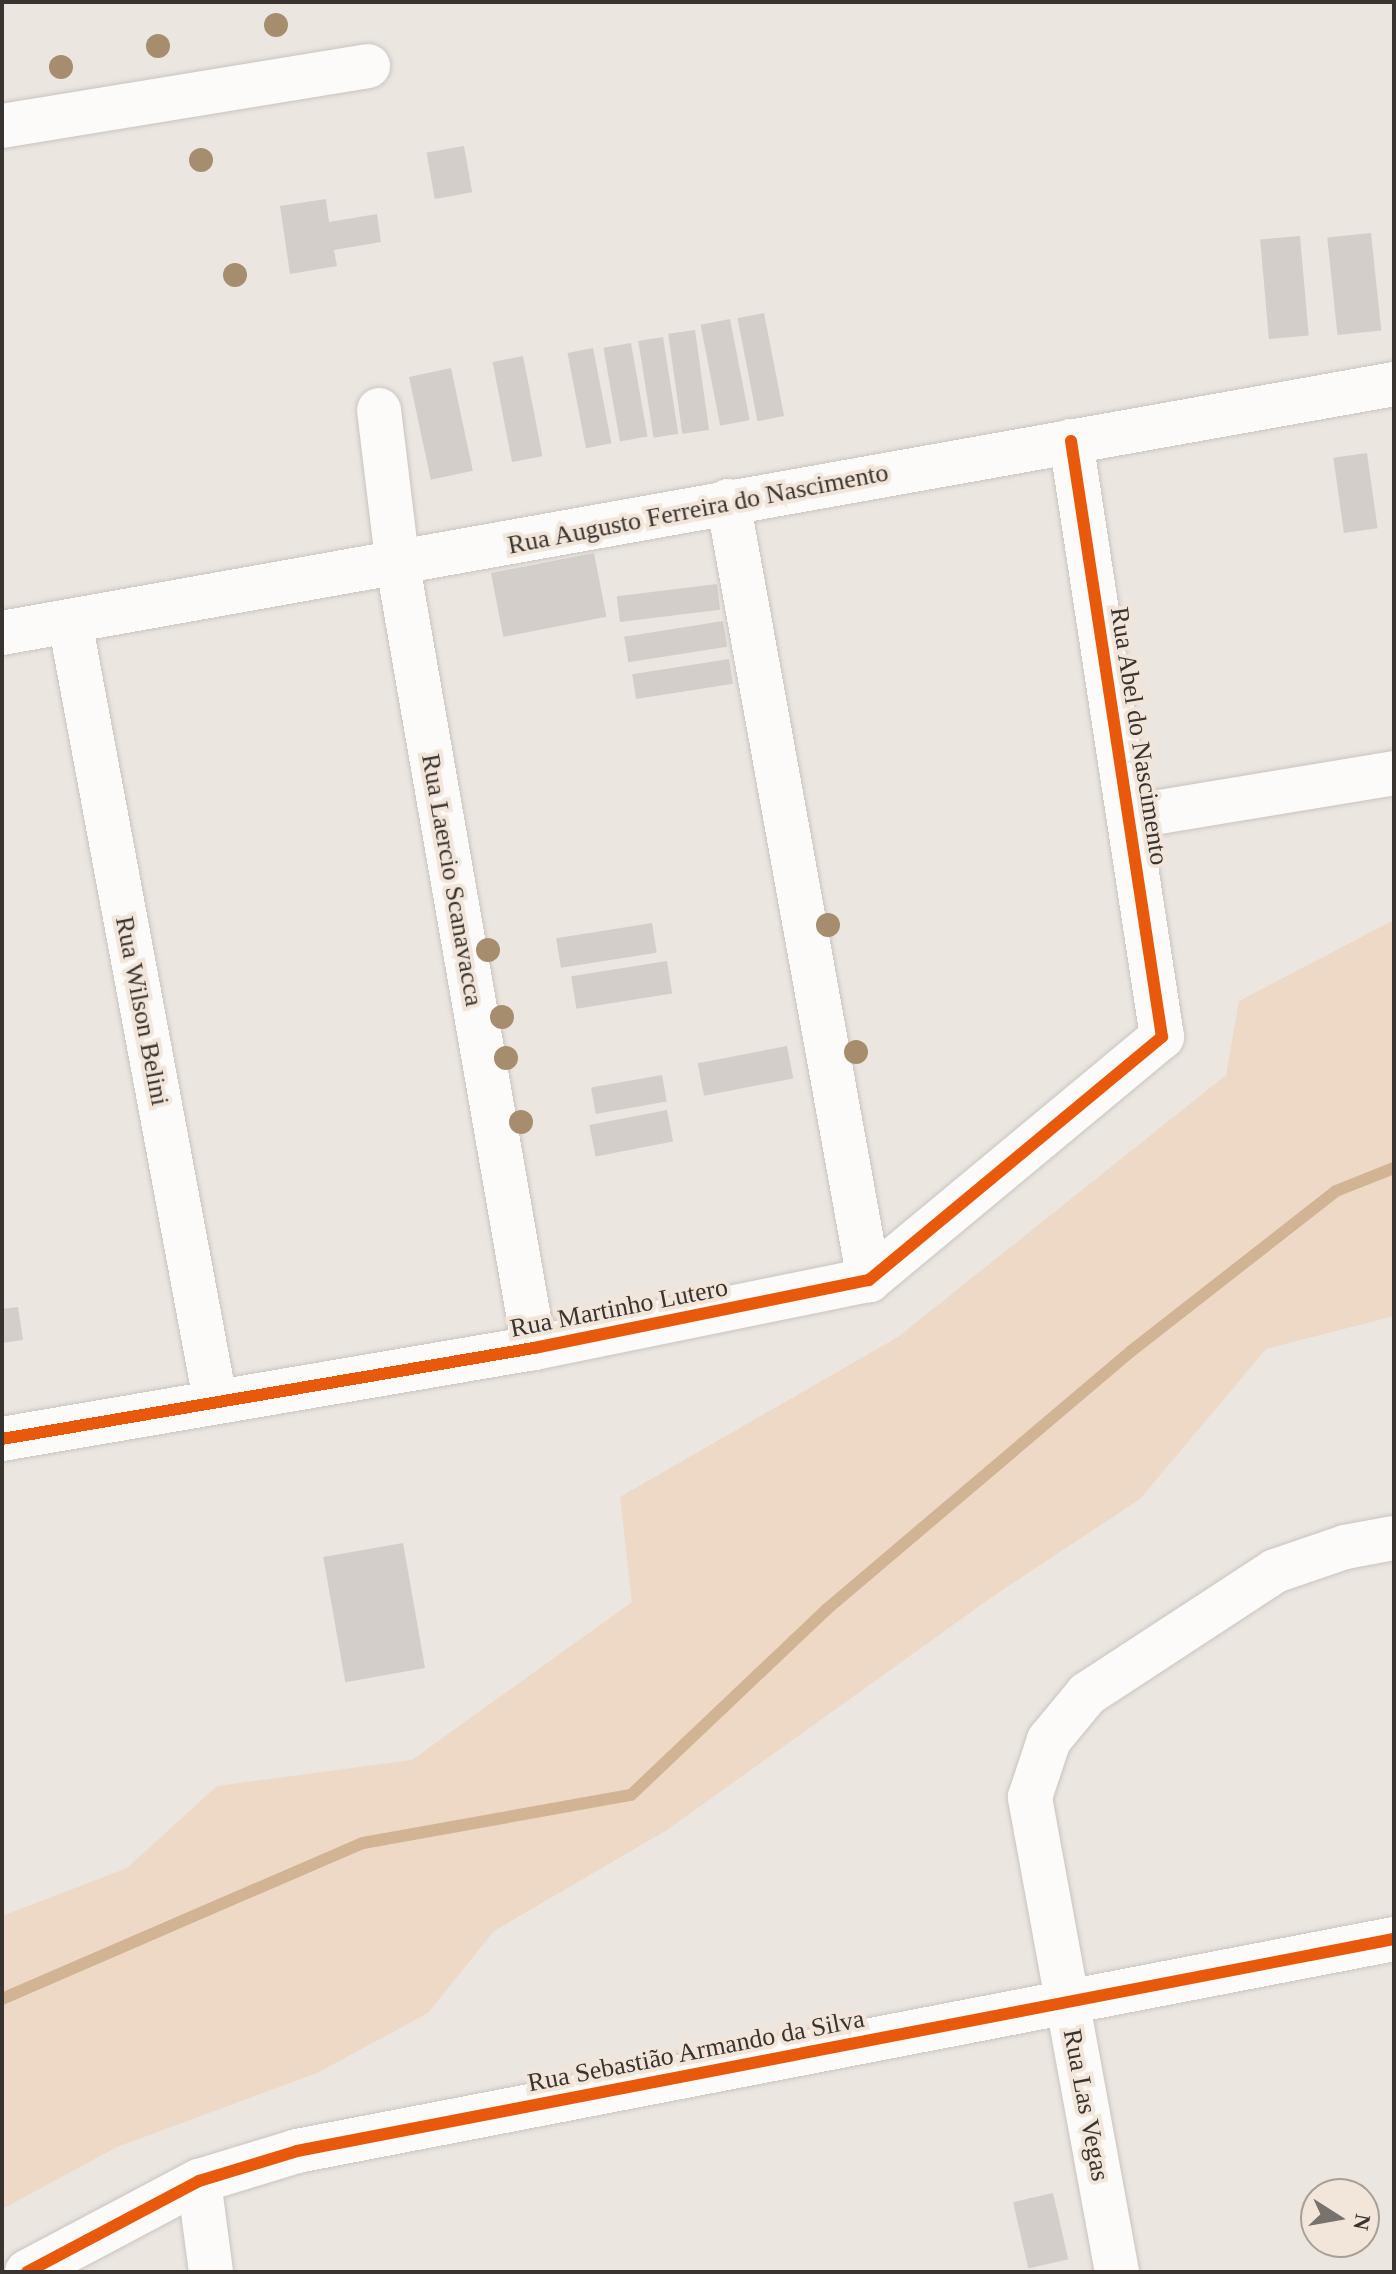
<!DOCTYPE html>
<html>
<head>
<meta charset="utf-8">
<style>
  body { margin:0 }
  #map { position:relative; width:1396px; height:2274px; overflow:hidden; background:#ece6e0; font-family:Georgia,serif }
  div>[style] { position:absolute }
  .green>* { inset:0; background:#edd9c6 }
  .stream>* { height:12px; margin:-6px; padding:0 6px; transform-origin:6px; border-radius:6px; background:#d1b494 }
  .building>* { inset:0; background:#d3cec9; transform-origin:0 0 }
  .roads { filter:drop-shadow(0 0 2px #c9c4bf) drop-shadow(0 0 2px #c9c4bf) }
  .minor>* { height:44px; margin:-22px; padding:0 22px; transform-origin:22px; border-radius:22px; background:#fcfbfa }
  .cycleway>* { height:12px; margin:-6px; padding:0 6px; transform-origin:6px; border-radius:6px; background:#e8590c }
  .trees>* { width:24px; height:24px; margin:-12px; border-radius:50%; background:#a68d6e }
  span { translate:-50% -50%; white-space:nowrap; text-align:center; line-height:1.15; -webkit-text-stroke:8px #f2e6da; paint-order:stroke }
  .street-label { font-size:26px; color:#39342f }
  .frame { position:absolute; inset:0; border:4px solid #39342f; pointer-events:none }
  .north { position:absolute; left:1300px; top:2178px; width:80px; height:80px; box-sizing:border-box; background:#f2e6da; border:2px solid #a89f96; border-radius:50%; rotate:101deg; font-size:22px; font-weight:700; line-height:32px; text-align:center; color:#39342f }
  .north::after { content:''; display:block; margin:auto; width:28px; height:36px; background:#78726d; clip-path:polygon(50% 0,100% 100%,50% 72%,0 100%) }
</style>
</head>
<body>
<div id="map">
  <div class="green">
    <div style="clip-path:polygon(1394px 920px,1394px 1316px,1266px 1349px,1140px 1499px,992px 1597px,667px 1830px,494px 1931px,428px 2013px,317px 2073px,117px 2147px,2px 2209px,2px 1916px,127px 1868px,217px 1786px,412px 1760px,632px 1602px,620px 1497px,898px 1337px,1226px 1075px,1239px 1001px)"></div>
  </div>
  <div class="stream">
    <div style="left:2px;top:1999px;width:393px;rotate:-23.4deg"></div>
    <div style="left:363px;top:1843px;width:272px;rotate:-10.2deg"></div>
    <div style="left:631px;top:1795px;width:270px;rotate:-43.5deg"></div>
    <div style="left:827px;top:1609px;width:397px;rotate:-40.3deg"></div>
    <div style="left:1130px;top:1352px;width:261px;rotate:-38deg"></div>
    <div style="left:1336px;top:1191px;width:62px;rotate:-21.6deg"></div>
  </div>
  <div class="building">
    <div style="left:464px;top:146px;width:47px;height:38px;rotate:80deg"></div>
    <div style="clip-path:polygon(326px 199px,329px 222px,377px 214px,381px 242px,334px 250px,337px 266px,290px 274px,280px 206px)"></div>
    <div style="left:1371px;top:233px;width:98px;height:44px;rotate:84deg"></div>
    <div style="left:1300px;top:236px;width:100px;height:40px;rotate:85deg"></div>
    <div style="left:764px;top:313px;width:105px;height:27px;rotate:79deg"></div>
    <div style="left:730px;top:319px;width:103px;height:30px;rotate:79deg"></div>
    <div style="left:695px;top:330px;width:101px;height:27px;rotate:82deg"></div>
    <div style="left:663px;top:337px;width:98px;height:25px;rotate:81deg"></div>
    <div style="left:631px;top:343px;width:95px;height:28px;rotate:80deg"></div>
    <div style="left:593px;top:348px;width:97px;height:26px;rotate:79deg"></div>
    <div style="left:523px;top:356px;width:102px;height:31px;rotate:79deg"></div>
    <div style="left:451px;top:368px;width:105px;height:43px;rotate:78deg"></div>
    <div style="left:1367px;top:453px;width:76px;height:34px;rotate:82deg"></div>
    <div style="left:594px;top:553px;width:65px;height:105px;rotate:79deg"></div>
    <div style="left:717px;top:584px;width:26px;height:101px;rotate:83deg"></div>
    <div style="left:723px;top:621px;width:26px;height:100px;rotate:81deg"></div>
    <div style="left:729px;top:659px;width:25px;height:98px;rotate:81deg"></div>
    <div style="left:652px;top:923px;width:30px;height:97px;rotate:81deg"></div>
    <div style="left:667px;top:961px;width:33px;height:97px;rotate:81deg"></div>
    <div style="left:787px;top:1046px;width:33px;height:91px;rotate:79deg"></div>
    <div style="left:662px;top:1075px;width:27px;height:72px;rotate:80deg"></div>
    <div style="left:667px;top:1110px;width:32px;height:79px;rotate:79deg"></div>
    <div style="clip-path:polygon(18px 1307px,23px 1340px,2px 1343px,2px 1309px)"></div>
    <div style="left:403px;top:1543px;width:127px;height:81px;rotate:80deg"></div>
    <div style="left:1053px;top:2193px;width:68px;height:41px;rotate:77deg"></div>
  </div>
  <div class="roads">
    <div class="minor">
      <div style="left:2px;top:126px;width:371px;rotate:-9.3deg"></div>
      <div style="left:379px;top:410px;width:157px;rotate:83.1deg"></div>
      <div style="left:398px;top:566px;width:794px;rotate:80.13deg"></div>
      <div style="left:728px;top:501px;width:792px;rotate:79.74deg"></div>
      <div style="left:70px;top:622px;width:791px;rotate:79.44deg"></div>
      <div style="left:2px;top:633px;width:1414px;rotate:-10.14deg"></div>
      <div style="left:1129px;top:817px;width:269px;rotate:-9.4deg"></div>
      <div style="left:2px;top:1439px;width:540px;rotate:-9.71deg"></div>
      <div style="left:534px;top:1348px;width:342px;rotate:-11.5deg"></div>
      <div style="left:869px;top:1280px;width:381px;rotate:-39.7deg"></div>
      <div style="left:1162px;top:1037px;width:603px;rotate:-98.68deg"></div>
      <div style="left:199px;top:2181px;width:92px;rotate:82.5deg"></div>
      <div style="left:27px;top:2272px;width:195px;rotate:-27.9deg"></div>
      <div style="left:199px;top:2181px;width:102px;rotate:-17deg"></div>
      <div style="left:297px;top:2151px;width:1117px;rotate:-10.94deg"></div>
      <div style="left:1117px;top:2272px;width:483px;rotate:-100.4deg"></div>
      <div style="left:1030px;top:1797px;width:60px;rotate:-71.6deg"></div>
      <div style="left:1049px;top:1740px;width:60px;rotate:-50.4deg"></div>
      <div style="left:1087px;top:1694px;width:225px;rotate:-33.2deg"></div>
      <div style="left:1275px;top:1571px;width:74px;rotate:-18.9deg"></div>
      <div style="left:1345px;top:1547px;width:50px;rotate:-10.4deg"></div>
    </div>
  </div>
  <div class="cycleway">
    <div style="left:2px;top:1439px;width:540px;rotate:-9.71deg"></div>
    <div style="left:534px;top:1348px;width:342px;rotate:-11.5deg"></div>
    <div style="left:869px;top:1280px;width:381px;rotate:-39.7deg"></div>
    <div style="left:1162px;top:1037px;width:603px;rotate:-98.68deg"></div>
    <div style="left:27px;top:2272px;width:195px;rotate:-27.9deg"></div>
    <div style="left:199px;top:2181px;width:102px;rotate:-17deg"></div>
    <div style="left:297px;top:2151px;width:1117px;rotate:-10.94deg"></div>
  </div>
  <div class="trees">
    <div style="left:276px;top:25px"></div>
    <div style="left:158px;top:46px"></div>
    <div style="left:61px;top:67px"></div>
    <div style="left:201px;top:160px"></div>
    <div style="left:235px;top:275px"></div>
    <div style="left:828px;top:925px"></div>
    <div style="left:488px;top:950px"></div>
    <div style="left:502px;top:1017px"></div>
    <div style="left:856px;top:1052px"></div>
    <div style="left:506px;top:1058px"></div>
    <div style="left:521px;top:1122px"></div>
  </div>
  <div class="street-label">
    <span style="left:698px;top:509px;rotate:-11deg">Rua Augusto Ferreira do Nascimento</span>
    <span style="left:1139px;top:736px;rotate:81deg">Rua Abel do Nascimento</span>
    <span style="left:452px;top:880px;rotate:80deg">Rua Laercio Scanavacca</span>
    <span style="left:142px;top:1011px;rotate:79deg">Rua Wilson Belini</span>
    <span style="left:619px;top:1308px;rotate:-11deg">Rua Martinho Lutero</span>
    <span style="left:696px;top:2051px;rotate:-11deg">Rua Sebastião Armando da Silva</span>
    <span style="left:1086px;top:2105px;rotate:79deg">Rua Las Vegas</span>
  </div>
  <div class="frame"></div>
  <div class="north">N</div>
</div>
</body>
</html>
